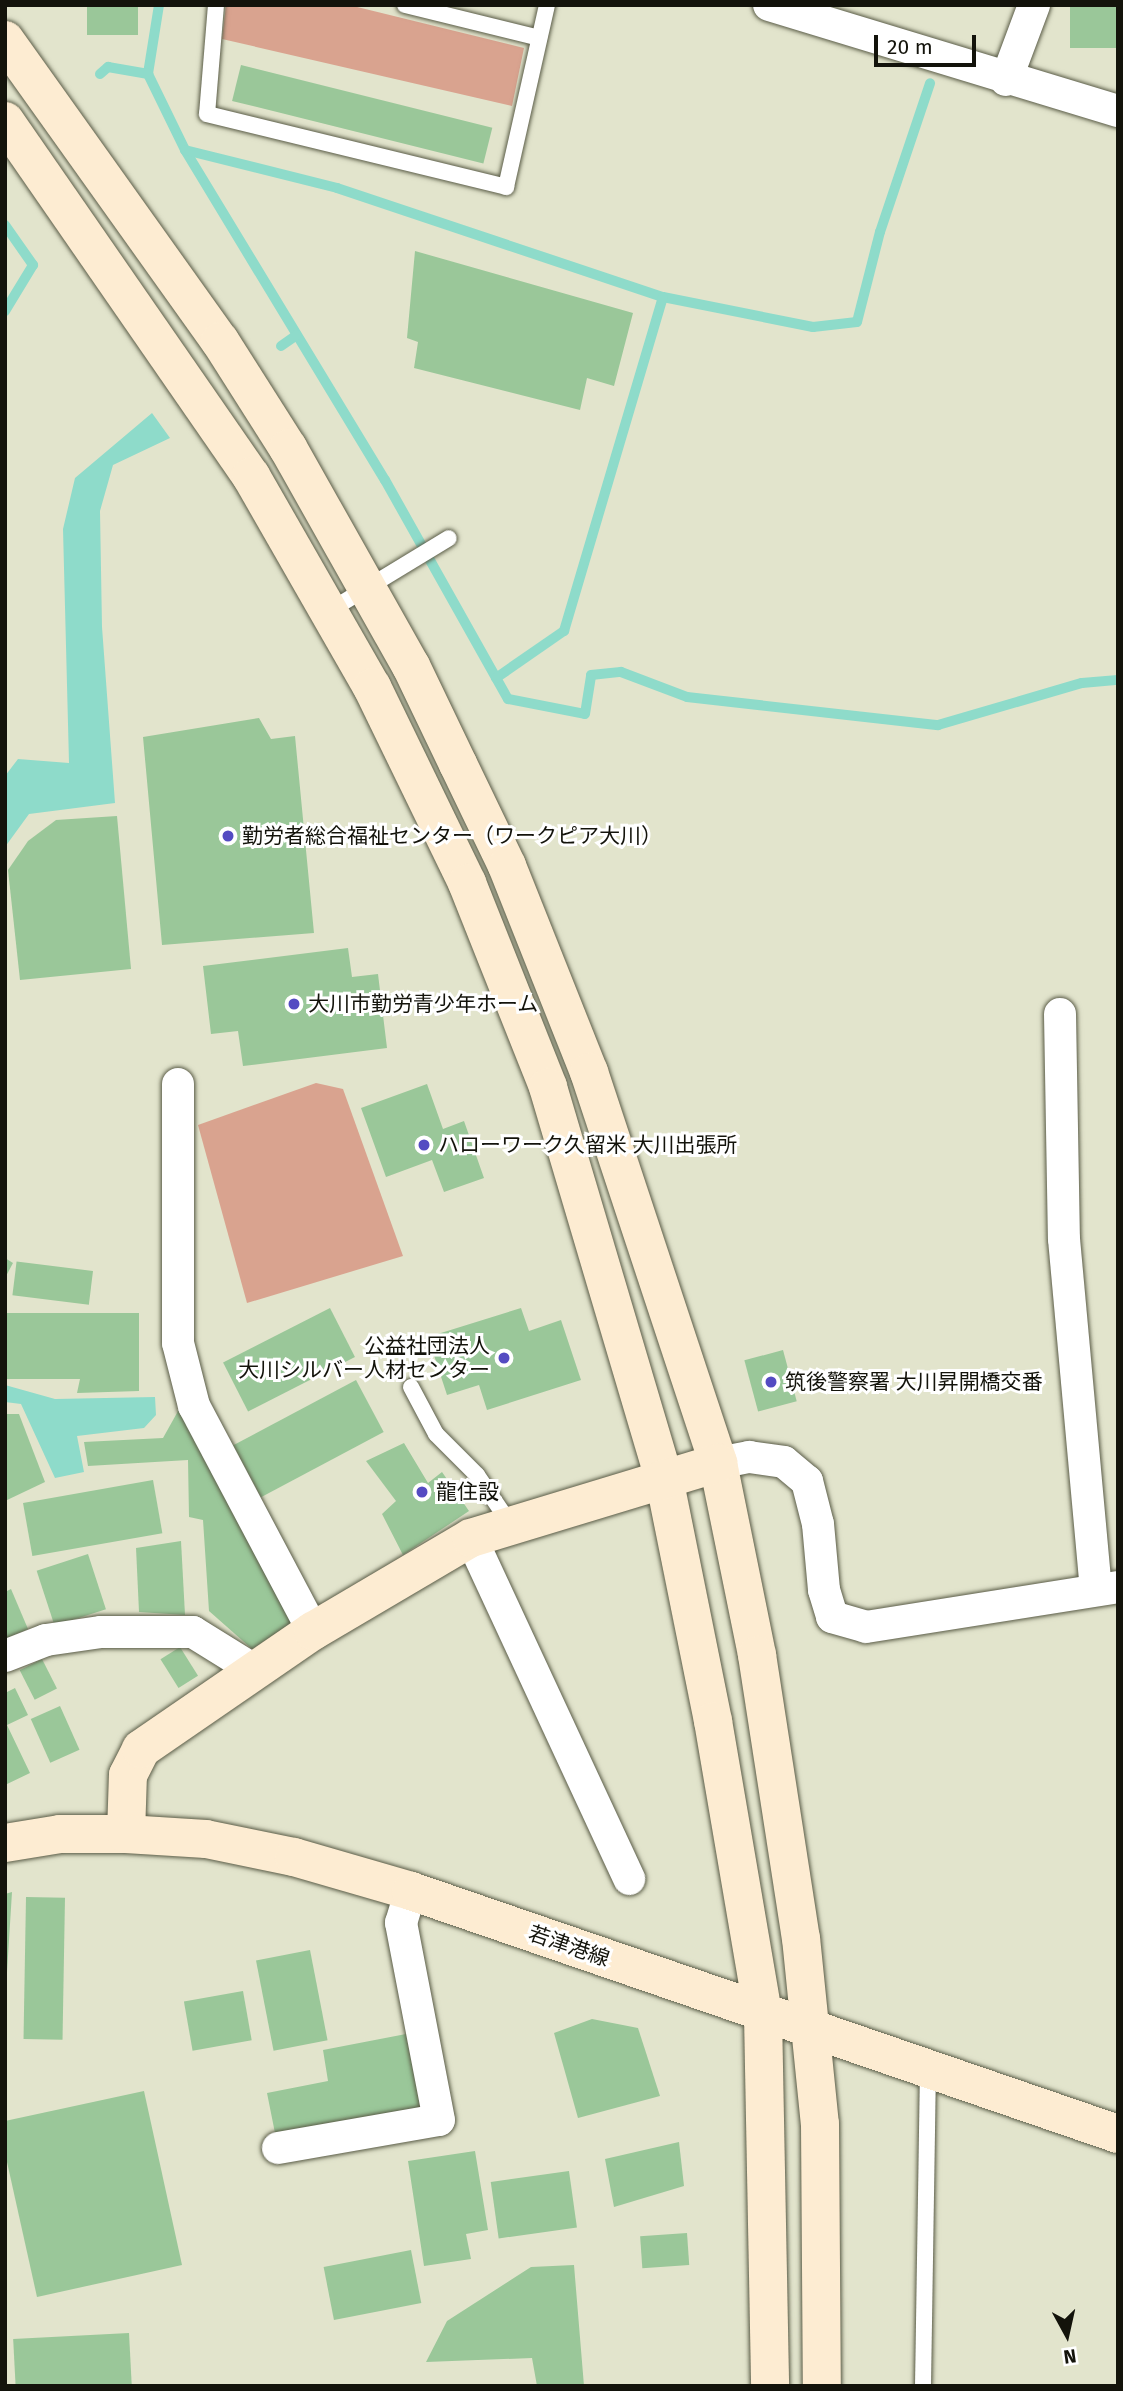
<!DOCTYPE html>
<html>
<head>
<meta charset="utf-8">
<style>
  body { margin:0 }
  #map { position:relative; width:1123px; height:2391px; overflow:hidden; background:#e2e4cc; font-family:"Fira Sans","Noto Sans JP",sans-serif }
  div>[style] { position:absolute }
  .green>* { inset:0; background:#d9a38f }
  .water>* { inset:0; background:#8edbca }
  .stream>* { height:10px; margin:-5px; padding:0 5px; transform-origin:5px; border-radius:5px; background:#8edbca }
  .building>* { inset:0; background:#9ac799; transform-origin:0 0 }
  .roads { filter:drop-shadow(0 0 2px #5a5c47) drop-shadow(0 0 2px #5a5c47) }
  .lane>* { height:16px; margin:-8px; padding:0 8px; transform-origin:8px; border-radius:8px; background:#fff }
  .street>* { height:32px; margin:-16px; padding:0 16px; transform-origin:16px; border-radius:16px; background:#fff }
  .secondary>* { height:38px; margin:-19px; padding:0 19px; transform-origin:19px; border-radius:19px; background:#fdecd2 }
  .dots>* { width:19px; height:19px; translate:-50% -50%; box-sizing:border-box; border:4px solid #fff; border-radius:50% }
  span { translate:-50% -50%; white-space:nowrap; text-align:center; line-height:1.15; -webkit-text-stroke:6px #fff; paint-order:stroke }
  .poi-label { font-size:21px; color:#13130b }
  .left { translate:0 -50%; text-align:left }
  .right { translate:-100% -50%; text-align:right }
  .street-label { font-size:21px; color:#13130b }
  .frame { position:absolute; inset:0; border:7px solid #13130b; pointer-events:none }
  .north { position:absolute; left:1032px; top:2300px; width:70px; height:70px; -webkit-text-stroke:5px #fff; paint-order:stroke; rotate:172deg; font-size:19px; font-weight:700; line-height:28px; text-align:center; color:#13130b }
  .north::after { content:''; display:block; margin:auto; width:24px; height:32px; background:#13130b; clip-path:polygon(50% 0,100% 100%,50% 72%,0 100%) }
  .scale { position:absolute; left:874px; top:35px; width:102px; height:32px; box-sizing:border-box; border:4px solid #13130b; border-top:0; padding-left:9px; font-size:21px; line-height:24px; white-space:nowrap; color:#13130b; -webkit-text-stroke:5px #fff; paint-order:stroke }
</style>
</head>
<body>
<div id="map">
  <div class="green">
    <div style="clip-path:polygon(226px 5px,349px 5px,524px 48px,512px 106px,222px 39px)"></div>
    <div style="clip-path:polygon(316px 1083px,343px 1089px,403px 1256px,247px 1303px,198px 1125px)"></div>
  </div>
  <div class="water">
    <div style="clip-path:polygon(152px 413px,170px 438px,113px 465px,100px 511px,102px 627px,115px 803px,29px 814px,5px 847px,5px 776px,18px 759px,69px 763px,63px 529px,75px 478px)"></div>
    <div style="clip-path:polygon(5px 1385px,55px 1399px,155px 1397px,156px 1415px,144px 1428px,77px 1436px,84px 1472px,55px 1478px,21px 1404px,5px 1402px)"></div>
  </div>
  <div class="stream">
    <div style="left:159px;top:5px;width:70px;rotate:99.1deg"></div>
    <div style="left:148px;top:74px;width:85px;rotate:64deg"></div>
    <div style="left:185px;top:150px;width:386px;rotate:58.8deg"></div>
    <div style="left:385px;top:480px;width:251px;rotate:60.7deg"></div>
    <div style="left:508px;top:699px;width:78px;rotate:11deg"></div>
    <div style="left:585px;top:714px;width:39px;rotate:-81deg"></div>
    <div style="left:591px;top:675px;width:30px;rotate:-6deg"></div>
    <div style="left:621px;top:672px;width:71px;rotate:20.7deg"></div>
    <div style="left:687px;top:697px;width:253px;rotate:6.4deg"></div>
    <div style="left:938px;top:725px;width:150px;rotate:-16.3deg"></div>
    <div style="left:1082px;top:683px;width:36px;rotate:-5deg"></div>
    <div style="left:100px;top:74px;width:11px;rotate:-41deg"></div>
    <div style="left:108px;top:67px;width:41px;rotate:9.9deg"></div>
    <div style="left:185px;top:150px;width:157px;rotate:14deg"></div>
    <div style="left:337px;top:188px;width:344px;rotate:18.5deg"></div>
    <div style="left:663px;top:297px;width:153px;rotate:11.3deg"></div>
    <div style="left:813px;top:327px;width:44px;rotate:-6.5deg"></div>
    <div style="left:857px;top:322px;width:93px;rotate:-75.7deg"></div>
    <div style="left:880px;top:232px;width:157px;rotate:-71.4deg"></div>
    <div style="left:5px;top:225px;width:49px;rotate:55deg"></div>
    <div style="left:33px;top:265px;width:54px;rotate:121.3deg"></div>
    <div style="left:281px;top:346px;width:19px;rotate:-35deg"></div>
    <div style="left:496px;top:678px;width:83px;rotate:-34.7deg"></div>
    <div style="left:564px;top:631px;width:348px;rotate:-73.5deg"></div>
  </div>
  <div class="building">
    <div style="left:87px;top:5px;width:51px;height:30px"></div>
    <div style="left:1070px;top:5px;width:48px;height:43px"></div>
    <div style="left:241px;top:65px;width:259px;height:37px;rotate:14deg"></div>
    <div style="clip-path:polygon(415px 251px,633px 313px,614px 386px,587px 378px,580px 410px,414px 368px,418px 342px,407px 338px)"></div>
    <div style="clip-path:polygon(259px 718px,271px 739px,295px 736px,314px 933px,162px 945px,143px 737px)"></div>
    <div style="clip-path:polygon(117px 816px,131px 969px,20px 980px,8px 870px,28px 841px,56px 820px)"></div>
    <div style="clip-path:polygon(348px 948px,352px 977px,378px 974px,387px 1048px,243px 1066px,238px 1031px,211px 1034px,203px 966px)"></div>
    <div style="clip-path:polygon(427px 1084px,443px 1129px,464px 1121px,484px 1178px,444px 1192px,432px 1160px,386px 1177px,361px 1108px)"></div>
    <div style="clip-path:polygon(5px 1258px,13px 1263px,5px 1278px)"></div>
    <div style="left:93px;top:1271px;width:34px;height:77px;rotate:97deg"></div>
    <div style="left:330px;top:1308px;width:55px;height:120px;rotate:63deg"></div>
    <div style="clip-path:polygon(521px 1308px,529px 1331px,561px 1320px,581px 1380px,487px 1410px,479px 1385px,447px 1395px,428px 1337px)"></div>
    <div style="clip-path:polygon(5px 1313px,139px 1313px,139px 1391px,77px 1393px,80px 1379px,5px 1379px)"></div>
    <div style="left:783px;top:1350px;width:53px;height:40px;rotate:75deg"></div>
    <div style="left:356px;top:1380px;width:59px;height:139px;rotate:62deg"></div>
    <div style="clip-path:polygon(182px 1404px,296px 1620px,252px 1649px,209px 1611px,203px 1520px,189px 1517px,188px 1460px,88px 1466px,84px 1442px,163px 1438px)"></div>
    <div style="clip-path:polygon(5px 1414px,19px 1414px,45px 1482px,5px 1501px)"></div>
    <div style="clip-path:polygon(404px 1443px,428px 1483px,442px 1472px,469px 1511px,403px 1555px,382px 1514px,396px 1501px,366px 1461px)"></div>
    <div style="left:153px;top:1480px;width:54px;height:132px;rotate:80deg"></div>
    <div style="clip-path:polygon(181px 1541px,185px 1615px,139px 1612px,136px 1548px)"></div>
    <div style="left:88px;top:1554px;width:58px;height:54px;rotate:72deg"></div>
    <div style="clip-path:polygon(11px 1589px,28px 1629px,5px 1639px,5px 1592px)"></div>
    <div style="left:180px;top:1647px;width:34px;height:23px;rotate:58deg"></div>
    <div style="left:42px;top:1659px;width:33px;height:25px;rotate:63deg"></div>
    <div style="clip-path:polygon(15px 1688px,28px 1715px,7px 1725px,30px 1773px,5px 1785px,5px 1693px)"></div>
    <div style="left:60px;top:1706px;width:48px;height:32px;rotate:66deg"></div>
    <div style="clip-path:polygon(12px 1892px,7px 1972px,5px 1972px,5px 1894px)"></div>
    <div style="left:26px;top:1897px;width:39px;height:142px;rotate:1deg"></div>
    <div style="left:310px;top:1950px;width:92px;height:55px;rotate:79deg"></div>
    <div style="left:243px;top:1991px;width:50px;height:60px;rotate:80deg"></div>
    <div style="clip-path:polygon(592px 2019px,638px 2028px,660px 2096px,578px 2118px,554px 2033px)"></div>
    <div style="clip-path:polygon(406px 2034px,421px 2111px,276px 2138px,267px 2093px,328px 2081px,323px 2050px)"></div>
    <div style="clip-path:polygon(144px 2091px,182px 2265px,37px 2297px,5px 2153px,5px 2121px)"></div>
    <div style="clip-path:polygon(679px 2142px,684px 2186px,614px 2207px,605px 2159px)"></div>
    <div style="clip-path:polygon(475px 2151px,488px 2230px,466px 2234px,471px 2259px,424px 2266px,408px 2161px)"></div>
    <div style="left:569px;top:2171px;width:57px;height:79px;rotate:82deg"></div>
    <div style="left:687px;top:2233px;width:32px;height:47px;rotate:86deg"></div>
    <div style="left:411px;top:2250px;width:54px;height:89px;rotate:79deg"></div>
    <div style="clip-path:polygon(574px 2265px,584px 2386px,537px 2386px,532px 2358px,426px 2362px,447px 2321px,531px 2267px)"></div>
    <div style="left:129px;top:2333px;width:53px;height:116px;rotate:87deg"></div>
  </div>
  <div class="roads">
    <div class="lane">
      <div style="left:216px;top:5px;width:109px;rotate:94.7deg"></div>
      <div style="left:207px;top:114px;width:308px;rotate:13.7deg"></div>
      <div style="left:506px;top:187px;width:187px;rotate:-77.3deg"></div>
      <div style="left:405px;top:5px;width:138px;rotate:13.8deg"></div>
      <div style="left:329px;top:611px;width:140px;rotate:-31.3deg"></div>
      <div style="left:411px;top:1387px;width:53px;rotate:62deg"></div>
      <div style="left:436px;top:1434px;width:58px;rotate:45deg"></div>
      <div style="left:477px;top:1475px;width:60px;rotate:55.8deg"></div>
      <div style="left:923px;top:2386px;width:316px;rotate:-89.1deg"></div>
    </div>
    <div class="street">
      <div style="left:769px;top:5px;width:365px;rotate:16.9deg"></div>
      <div style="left:1006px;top:80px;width:80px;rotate:-69.5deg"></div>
      <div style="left:1060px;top:1014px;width:225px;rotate:89deg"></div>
      <div style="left:1064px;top:1239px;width:352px;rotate:84.8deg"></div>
      <div style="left:178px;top:1084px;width:259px;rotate:90deg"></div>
      <div style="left:178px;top:1343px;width:65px;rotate:75.7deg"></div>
      <div style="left:194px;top:1406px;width:255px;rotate:62.1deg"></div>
      <div style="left:718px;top:1463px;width:32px;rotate:-11deg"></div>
      <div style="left:749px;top:1457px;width:35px;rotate:8deg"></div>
      <div style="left:784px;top:1462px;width:30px;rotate:40deg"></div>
      <div style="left:807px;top:1481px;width:44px;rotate:75.7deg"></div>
      <div style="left:818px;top:1524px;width:66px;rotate:84.8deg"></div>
      <div style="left:824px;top:1590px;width:28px;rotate:73deg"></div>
      <div style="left:832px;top:1617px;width:35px;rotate:16deg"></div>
      <div style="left:866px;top:1627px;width:255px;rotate:-9deg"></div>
      <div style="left:471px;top:1538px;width:376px;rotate:65.1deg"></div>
      <div style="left:5px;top:1656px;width:44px;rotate:-21.3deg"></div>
      <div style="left:46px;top:1640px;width:56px;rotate:-8.3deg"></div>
      <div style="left:101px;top:1632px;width:92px"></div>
      <div style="left:193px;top:1632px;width:74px;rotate:31.8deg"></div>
      <div style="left:278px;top:2148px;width:163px;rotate:-9.9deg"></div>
      <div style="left:439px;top:2120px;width:201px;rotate:-100.9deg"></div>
      <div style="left:401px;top:1923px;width:34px;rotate:-73deg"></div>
    </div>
    <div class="secondary">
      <div style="left:5px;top:40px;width:370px;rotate:54.5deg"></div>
      <div style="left:220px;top:341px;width:127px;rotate:57.6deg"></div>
      <div style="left:288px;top:448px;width:250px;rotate:60.6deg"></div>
      <div style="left:411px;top:666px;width:109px;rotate:64.4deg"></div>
      <div style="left:458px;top:764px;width:113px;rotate:64.3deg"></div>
      <div style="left:507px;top:866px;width:222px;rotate:68.3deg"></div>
      <div style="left:589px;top:1072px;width:412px;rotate:71.7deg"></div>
      <div style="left:718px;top:1463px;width:196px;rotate:78.5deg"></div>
      <div style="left:757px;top:1655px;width:286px;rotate:81.2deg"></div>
      <div style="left:801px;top:1938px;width:187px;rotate:84.2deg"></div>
      <div style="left:820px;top:2124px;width:262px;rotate:89.6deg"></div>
      <div style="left:5px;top:121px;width:432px;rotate:55.3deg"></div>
      <div style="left:251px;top:476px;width:243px;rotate:60.2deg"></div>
      <div style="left:372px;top:687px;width:218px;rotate:64.1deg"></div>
      <div style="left:467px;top:883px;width:219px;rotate:68.3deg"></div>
      <div style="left:548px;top:1087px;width:408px;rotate:73.5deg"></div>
      <div style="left:664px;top:1478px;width:248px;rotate:78.6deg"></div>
      <div style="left:713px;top:1721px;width:298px;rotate:80.3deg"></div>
      <div style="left:763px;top:2015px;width:371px;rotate:88.9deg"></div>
      <div style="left:126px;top:1834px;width:59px;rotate:-88.1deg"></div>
      <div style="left:128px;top:1775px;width:29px;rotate:-63deg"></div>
      <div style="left:141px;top:1749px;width:209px;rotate:-34.5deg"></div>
      <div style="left:313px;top:1631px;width:183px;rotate:-30.5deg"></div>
      <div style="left:471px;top:1538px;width:258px;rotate:-16.9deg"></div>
      <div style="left:5px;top:1843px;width:56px;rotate:-9.3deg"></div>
      <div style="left:60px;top:1834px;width:66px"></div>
      <div style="left:126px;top:1834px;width:80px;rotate:3.6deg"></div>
      <div style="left:206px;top:1839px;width:90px;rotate:11.6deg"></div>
      <div style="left:294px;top:1857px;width:122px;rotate:16.2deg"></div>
      <div style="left:411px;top:1891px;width:748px;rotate:18.97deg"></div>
    </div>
  </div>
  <div class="dots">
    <div style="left:228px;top:836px;background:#544bc2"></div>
    <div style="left:294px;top:1004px;background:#544bc2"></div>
    <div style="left:424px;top:1145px;background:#544bc2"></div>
    <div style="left:504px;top:1358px;background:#544bc2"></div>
    <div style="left:771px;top:1382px;background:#544bc2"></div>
    <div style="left:422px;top:1492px;background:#544bc2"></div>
  </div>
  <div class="poi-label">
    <span class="left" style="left:242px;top:836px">勤労者総合福祉センター（ワークピア大川）</span>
    <span class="left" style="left:308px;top:1004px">大川市勤労青少年ホーム</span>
    <span class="left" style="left:438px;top:1145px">ハローワーク久留米 大川出張所</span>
    <span class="right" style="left:490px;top:1358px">公益社団法人<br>大川シルバー人材センター</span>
    <span class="left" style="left:785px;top:1382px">筑後警察署 大川昇開橋交番</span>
    <span class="left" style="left:436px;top:1492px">龍住設</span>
  </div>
  <div class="street-label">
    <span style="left:569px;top:1946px;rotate:19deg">若津港線</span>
  </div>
  <div class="frame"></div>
  <div class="north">N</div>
  <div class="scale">20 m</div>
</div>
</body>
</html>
